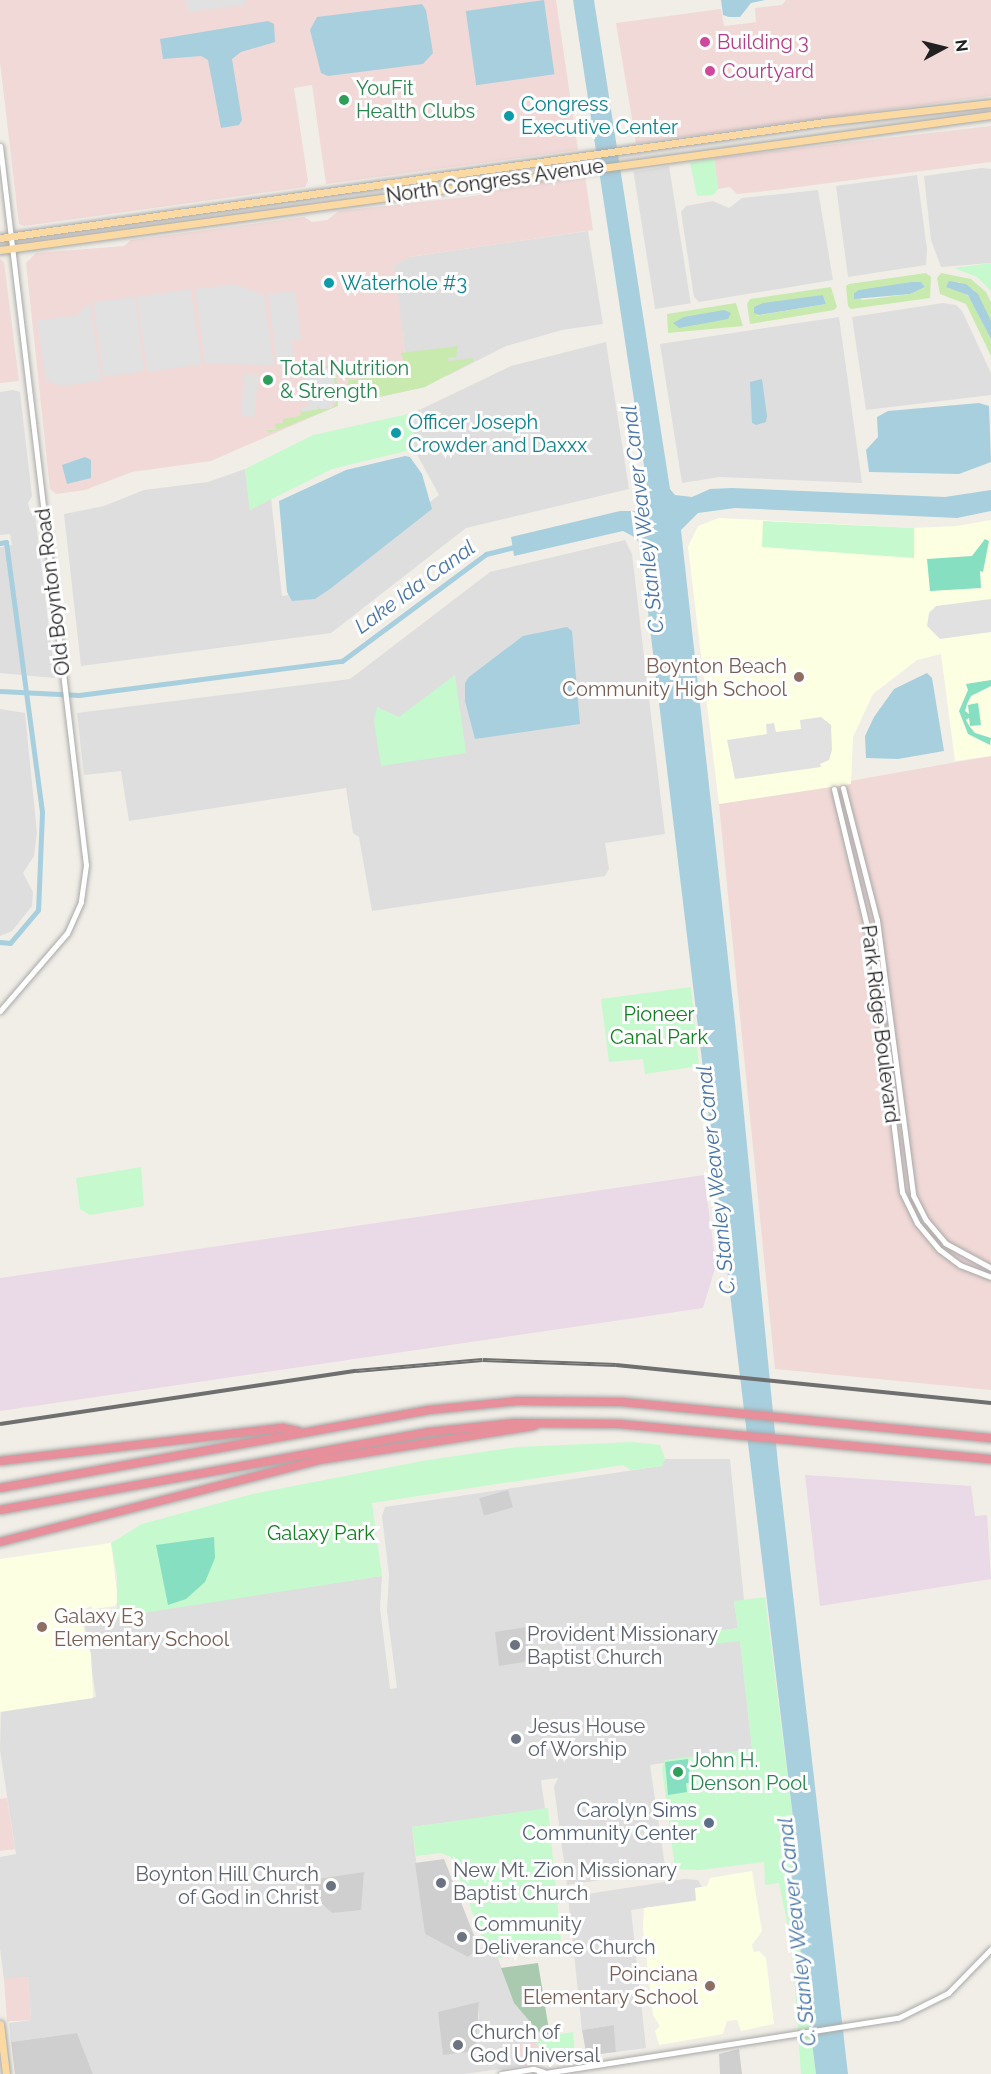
<!DOCTYPE html>
<html>
<head>
<meta charset="utf-8">
<style>
  body { margin:0 }
  #map { position:relative; width:991px; height:2074px; overflow:hidden; background:#f1eee7; font-family:Raleway,sans-serif }
  div>[style] { position:absolute }
  .residential>* { inset:0; background:#dfdede; transform-origin:0 0 }
  .commercial>* { inset:0; background:#f1d9d7; transform-origin:0 0 }
  .industrial>* { inset:0; background:#ead9e6 }
  .education>* { inset:0; background:#fdffe3 }
  .religious>* { inset:0; background:#cfcfcf; transform-origin:0 0 }
  .grass>* { inset:0; background:#c9eaae }
  .cemetery>* { inset:0; background:#a9caaf }
  .park>* { inset:0; background:#c6f9cd }
  .pitch>* { inset:0; background:#86dfc1 }
  .parking>* { inset:0; background:#e1e1e1; transform-origin:0 0 }
  .water>* { inset:0; background:#a8cfde; transform-origin:0 0 }
  .canal>* { height:5px; margin:-2.5px; padding:0 2.5px; transform-origin:2.5px; border-radius:2.5px; background:#a8cfde }
  .roads { filter:drop-shadow(0 0 2px #a8a8a8) drop-shadow(0 0 2px #a8a8a8) }
  .minor>* { height:5px; margin:-2.5px; padding:0 2.5px; transform-origin:2.5px; border-radius:2.5px; background:#fff }
  .major>* { height:7px; margin:-3.5px; padding:0 3.5px; transform-origin:3.5px; border-radius:3.5px; background:#fbd9a2 }
  .highway>* { height:8px; margin:-4px; padding:0 4px; transform-origin:4px; border-radius:4px; background:#e7909c }
  .rail>* { height:4px; margin-top:-2px; transform-origin:0; background:repeating-linear-gradient(90deg,#fff 0 4.5px,#6f6f6f 0 9px); box-sizing:border-box; border-block:2px solid #6f6f6f }
  .dots>* { width:16px; height:16px; translate:-50% -50%; box-sizing:border-box; border:3px solid #fff; border-radius:50% }
  span { translate:-50% -50%; white-space:nowrap; text-align:center; line-height:1.15; -webkit-text-stroke:6px #fff; paint-order:stroke }
  .hotel-label { font-size:20px; color:#b23c85 }
  .left { translate:0 -50%; text-align:left }
  .leisure-label { font-size:20px; color:#27864d }
  .culture-label { font-size:20px; color:#0d838f }
  .street-label { font-size:20px; color:#212121 }
  .education-label { font-size:20px; color:#785e54 }
  .right { translate:-100% -50%; text-align:right }
  .park-label { font-size:20px; color:#0c811c }
  .worship-label { font-size:20px; color:#5b616d }
  .service-label { font-size:20px; color:#4e5e75 }
  .water-label { font-size:21px; color:#4975a9; font-style:italic }
  .north { position:absolute; left:913px; top:18px; width:60px; height:60px; -webkit-text-stroke:4px #fff; paint-order:stroke; rotate:83deg; font-size:16px; font-weight:700; line-height:24px; text-align:center; color:#212121 }
  .north::after { content:''; display:block; margin:auto; width:21px; height:27px; background:#212121; clip-path:polygon(50% 0,100% 100%,50% 72%,0 100%) }
</style>
</head>
<body>
<div id="map">
  <div class="residential">
    <div style="left:669px;top:166px;width:139px;height:36px;rotate:81deg"></div>
    <div style="clip-path:polygon(982px 168px,991px 169px,991px 263px,941px 267px,931px 240px,924px 176px)"></div>
    <div style="clip-path:polygon(917px 175px,927px 249px,926px 265px,848px 277px,836px 186px)"></div>
    <div style="clip-path:polygon(818px 190px,833px 280px,699px 302px,694px 297px,681px 212px,686px 206px,713px 201px,729px 208px,742px 198px)"></div>
    <div style="clip-path:polygon(588px 231px,603px 324px,562px 330px,506px 346px,447px 376px,405px 354px,393px 266px,409px 257px)"></div>
    <div style="clip-path:polygon(943px 303px,956px 305px,962px 311px,991px 373px,991px 395px,866px 410px,852px 317px)"></div>
    <div style="clip-path:polygon(839px 317px,862px 483px,720px 477px,682px 483px,660px 344px)"></div>
    <div style="clip-path:polygon(606px 342px,629px 489px,466px 528px,331px 633px,81px 666px,64px 514px,104px 506px,144px 490px,208px 482px,245px 469px,250px 510px,271px 498px,282px 596px,314px 591px,439px 495px,414px 449px,413px 413px,511px 366px)"></div>
    <div style="clip-path:polygon(13px 390px,20px 392px,32px 496px,28px 503px,30px 512px,35px 515px,55px 678px,0 673px,0 547px,12px 545px,10px 534px,0 535px,0 392px)"></div>
    <div style="clip-path:polygon(625px 540px,632px 554px,665px 834px,605px 843px,609px 869px,605px 876px,372px 911px,359px 837px,353px 833px,346px 788px,129px 821px,121px 771px,84px 775px,77px 713px,350px 679px,490px 572px)"></div>
    <div style="clip-path:polygon(0 709px,25px 713px,37px 833px,34px 856px,23px 873px,33px 892px,32px 906px,12px 931px,0 936px)"></div>
    <div style="clip-path:polygon(evenodd,665px 1459px,730px 1459px,744px 1600px,734px 1602px,738px 1628px,712px 1632px,740px 1640px,752px 1749px,650px 1765px,665px 1866px,661px 1871px,567px 1885px,554px 1787px,558px 1778px,541px 1780px,545px 1809px,412px 1827px,425px 1934px,468px 1957px,485px 1945px,498px 1958px,514px 2003px,543px 2037px,536px 2044px,519px 2044px,522px 2066px,464px 2074px,93px 2074px,77px 2033px,11px 2042px,9px 2023px,31px 2020px,28px 1977px,4px 1980px,0 1949px,0 1857px,16px 1854px,0 1750px,1px 1711px,96px 1697px,84px 1620px,382px 1576px,380px 1608px,390px 1689px,397px 1688px,387px 1611px,389px 1575px,382px 1516px,385px 1507px,661px 1466px,665px 1459px,479px 2003px,479px 2013px,476px 2051px,460px 2009px,479px 2003px)"></div>
    <div style="clip-path:polygon(684px 1879px,698px 1880px,702px 1887px,695px 1888px,697px 1900px,631px 1910px,646px 2048px,616px 2052px,614px 2025px,582px 2030px,568px 1897px)"></div>
  </div>
  <div class="commercial">
    <div style="clip-path:polygon(0 0,556px 0,578px 150px,326px 184px,312px 85px,294px 88px,308px 181px,305px 187px,24px 226px,19px 224px,0 62px)"></div>
    <div style="clip-path:polygon(786px 0,991px 0,991px 96px,636px 143px,616px 23px,721px 9px,724px 26px,750px 23px,756px 22px,755px 8px,782px 5px)"></div>
    <div style="clip-path:polygon(991px 126px,991px 162px,775px 190px,737px 194px,730px 187px,718px 189px,714px 158px)"></div>
    <div style="clip-path:polygon(585px 176px,593px 230px,409px 257px,394px 266px,405px 354px,443px 348px,425px 387px,357px 402px,350px 397px,339px 399px,337px 406px,211px 461px,132px 472px,85px 490px,56px 494px,50px 489px,26px 263px,36px 253px,124px 246px,131px 240px,304px 217px,312px 222px,327px 220px,339px 211px,466px 197px,480px 195px,483px 191px)"></div>
    <div style="clip-path:polygon(0 259px,4px 262px,19px 381px,0 383px)"></div>
    <div style="clip-path:polygon(991px 756px,991px 1390px,775px 1369px,719px 804px)"></div>
    <div style="clip-path:polygon(7px 1798px,15px 1849px,0 1851px,0 1799px)"></div>
    <div style="left:28px;top:1977px;width:43px;height:24px;rotate:86deg"></div>
    <div style="clip-path:polygon(533px 2042px,536px 2044px,554px 2061px,522px 2066px,519px 2044px)"></div>
  </div>
  <div class="industrial">
    <div style="clip-path:polygon(704px 1175px,716px 1265px,703px 1308px,0 1411px,0 1278px)"></div>
    <div style="clip-path:polygon(805px 1475px,971px 1486px,975px 1516px,987px 1515px,991px 1579px,820px 1606px)"></div>
  </div>
  <div class="education">
    <div style="clip-path:polygon(719px 518px,913px 528px,957px 526px,991px 520px,991px 756px,955px 761px,941px 654px,917px 660px,873px 694px,853px 737px,851px 784px,719px 804px,688px 547px,698px 526px)"></div>
    <div style="clip-path:polygon(111px 1543px,118px 1601px,115px 1606px,93px 1609px,91px 1606px,79px 1612px,91px 1654px,93px 1698px,0 1712px,0 1559px)"></div>
    <div style="clip-path:polygon(752px 1871px,762px 1931px,752px 1945px,754px 1952px,759px 1951px,766px 1958px,774px 2024px,741px 2031px,737px 2020px,727px 2021px,723px 2034px,659px 2045px,655px 2031px,660px 2026px,653px 2015px,643px 1928px,644px 1908px,696px 1901px,695px 1888px,707px 1886px,710px 1878px)"></div>
  </div>
  <div class="religious">
    <div style="left:508px;top:1490px;width:18px;height:30px;rotate:74deg"></div>
    <div style="clip-path:polygon(526px 1627px,529px 1657px,524px 1662px,499px 1666px,495px 1632px)"></div>
    <div style="clip-path:polygon(444px 1859px,479px 1948px,468px 1957px,425px 1934px,415px 1863px)"></div>
    <div style="clip-path:polygon(364px 1872px,361px 1910px,332px 1913px,305px 1888px,304px 1881px)"></div>
    <div style="clip-path:polygon(479px 2002px,476px 2051px,443px 2055px,438px 2012px)"></div>
    <div style="clip-path:polygon(614px 2025px,616px 2052px,593px 2055px,586px 2052px,582px 2030px)"></div>
    <div style="clip-path:polygon(77px 2033px,93px 2074px,15px 2074px,11px 2042px)"></div>
    <div style="clip-path:polygon(739px 2049px,742px 2074px,720px 2074px,719px 2054px)"></div>
  </div>
  <div class="grass">
    <div style="clip-path:polygon(evenodd,926px 273px,931px 277px,930px 298px,851px 309px,848px 306px,846px 286px,849px 284px,926px 273px,911px 282px,921px 282px,925px 287px,910px 294px,862px 300px,854px 293px,911px 282px)"></div>
    <div style="clip-path:polygon(941px 273px,971px 279px,986px 292px,991px 302px,991px 321px,974px 290px,959px 282px,948px 288px,965px 292px,972px 301px,991px 339px,991px 356px,966px 304px,940px 294px,937px 278px)"></div>
    <div style="clip-path:polygon(evenodd,831px 287px,837px 307px,834px 310px,750px 324px,747px 304px,750px 299px,831px 287px,823px 295px,826px 304px,755px 316px,810px 298px,823px 295px)"></div>
    <div style="clip-path:polygon(736px 303px,743px 326px,668px 333px,667px 314px)"></div>
    <div style="clip-path:polygon(458px 346px,456px 358px,449px 357px,448px 361px,473px 358px,474px 361px,425px 387px,356px 402px,350px 397px,347px 374px,350px 380px,403px 373px,405px 362px,400px 353px)"></div>
    <div style="clip-path:polygon(328px 366px,336px 372px,338px 406px,270px 433px,266px 430px,276px 430px,275px 424px,283px 423px,283px 419px,300px 416px,301px 410px,318px 409px,319px 405px,320px 409px,332px 408px,336px 403px,333px 372px,327px 368px,304px 371px,303px 374px,303px 370px)"></div>
  </div>
  <div class="cemetery">
    <div style="clip-path:polygon(538px 1963px,550px 2036px,543px 2037px,514px 2003px,501px 1968px)"></div>
  </div>
  <div class="park">
    <div style="clip-path:polygon(714px 158px,718px 189px,713px 195px,697px 196px,690px 163px)"></div>
    <div style="clip-path:polygon(991px 263px,991px 291px,977px 277px,954px 268px)"></div>
    <div style="clip-path:polygon(413px 413px,414px 449px,332px 469px,250px 510px,245px 469px,313px 435px)"></div>
    <div style="clip-path:polygon(763px 521px,914px 528px,914px 558px,762px 547px)"></div>
    <div style="clip-path:polygon(455px 675px,466px 753px,381px 766px,374px 721px,377px 707px,399px 717px)"></div>
    <div style="clip-path:polygon(691px 987px,699px 1066px,645px 1074px,643px 1059px,609px 1062px,601px 999px)"></div>
    <div style="clip-path:polygon(141px 1167px,144px 1206px,90px 1215px,80px 1209px,76px 1178px)"></div>
    <div style="clip-path:polygon(633px 1442px,660px 1445px,665px 1459px,662px 1466px,631px 1470px,623px 1465px,372px 1503px,382px 1576px,117px 1617px,117px 1576px,111px 1543px,142px 1524px,253px 1494px,422px 1461px,517px 1447px)"></div>
    <div style="clip-path:polygon(765px 1597px,795px 1834px,791px 1875px,816px 2074px,801px 2074px,792px 1946px,779px 1883px,765px 1885px,764px 1862px,700px 1870px,675px 1869px,662px 1768px,665px 1760px,752px 1749px,740px 1641px,713px 1644px,712px 1632px,738px 1628px,734px 1601px)"></div>
    <div style="clip-path:polygon(548px 1808px,562px 1950px,498px 1958px,485px 1945px,451px 1857px,441px 1853px,416px 1856px,412px 1827px)"></div>
    <div style="clip-path:polygon(573px 2032px,575px 2054px,567px 2059px,554px 2061px,536px 2044px,543px 2037px)"></div>
  </div>
  <div class="pitch">
    <div style="clip-path:polygon(985px 539px,989px 541px,983px 572px,980px 571px,981px 588px,930px 591px,927px 559px,972px 556px)"></div>
    <div style="clip-path:polygon(991px 680px,991px 686px,971px 696px,967px 704px,965px 711px,969px 714px,968px 705px,978px 703px,981px 725px,970px 726px,969px 718px,966px 720px,970px 727px,975px 733px,991px 738px,990px 745px,968px 734px,959px 711px,968px 690px,966px 684px)"></div>
    <div style="clip-path:polygon(214px 1537px,215px 1558px,205px 1582px,186px 1599px,168px 1605px,156px 1545px)"></div>
    <div style="clip-path:polygon(688px 1759px,691px 1783px,686px 1783px,687px 1792px,668px 1795px,665px 1762px)"></div>
  </div>
  <div class="parking">
    <div style="clip-path:polygon(186px 0,245px 0,246px 5px,188px 12px)"></div>
    <div style="clip-path:polygon(234px 284px,264px 295px,274px 365px,205px 364px,195px 289px)"></div>
    <div style="left:191px;top:289px;width:76px;height:55px;rotate:82deg"></div>
    <div style="clip-path:polygon(295px 291px,301px 339px,292px 340px,294px 362px,277px 365px,268px 294px)"></div>
    <div style="left:135px;top:297px;width:75px;height:42px;rotate:83deg"></div>
    <div style="clip-path:polygon(90px 303px,101px 381px,62px 386px,46px 381px,37px 320px,76px 316px)"></div>
    <div style="clip-path:polygon(327px 368px,328px 372px,333px 372px,337px 402px,332px 403px,332px 408px,320px 409px,318px 405px,318px 409px,302px 412px,301px 408px,308px 406px,304px 370px)"></div>
    <div style="left:244px;top:374px;width:14px;height:42px;rotate:4deg"></div>
    <div style="clip-path:polygon(991px 599px,991px 632px,940px 639px,927px 626px,929px 613px,936px 606px)"></div>
    <div style="clip-path:polygon(821px 717px,831px 725px,832px 750px,829px 760px,820px 764px,821px 767px,735px 779px,727px 740px,767px 734px,766px 724px,774px 723px,776px 732px,801px 729px,800px 720px)"></div>
  </div>
  <div class="water">
    <div style="left:544px;top:0;width:75px;height:79px;rotate:82deg"></div>
    <div style="clip-path:polygon(573px 0,594px 0,670px 489px,675px 495px,692px 497px,710px 489px,732px 488px,945px 497px,991px 490px,991px 511px,957px 518px,735px 508px,698px 513px,681px 530px,735px 1022px,778px 1464px,848px 2074px,816px 2074px,791px 1875px,795px 1834px,640px 545px,636px 538px,623px 531px,514px 556px,511px 537px,620px 511px,638px 511px,648px 492px)"></div>
    <div style="clip-path:polygon(721px 0,765px 0,751px 3px,740px 17px,729px 17px,723px 15px)"></div>
    <div style="clip-path:polygon(422px 4px,426px 10px,433px 53px,423px 64px,328px 76px,321px 73px,310px 30px,317px 17px)"></div>
    <div style="clip-path:polygon(268px 21px,274px 24px,275px 42px,241px 52px,232px 59px,242px 120px,239px 125px,221px 128px,208px 60px,201px 56px,163px 59px,160px 39px)"></div>
    <div style="clip-path:polygon(949px 281px,966px 284px,978px 294px,991px 321px,991px 339px,968px 295px,946px 287px)"></div>
    <div style="clip-path:polygon(911px 282px,921px 282px,925px 287px,910px 294px,854px 299px,854px 293px,859px 290px)"></div>
    <div style="clip-path:polygon(823px 295px,826px 304px,759px 315px,754px 313px,754px 307px,763px 303px)"></div>
    <div style="clip-path:polygon(724px 310px,731px 313px,728px 319px,679px 328px,673px 323px,684px 317px)"></div>
    <div style="clip-path:polygon(762px 379px,767px 416px,766px 422px,756px 425px,752px 423px,750px 382px)"></div>
    <div style="clip-path:polygon(979px 403px,989px 406px,991px 462px,959px 474px,869px 472px,866px 450px,878px 437px,877px 417px,888px 411px)"></div>
    <div style="clip-path:polygon(405px 456px,410px 457px,422px 474px,432px 509px,330px 589px,315px 599px,292px 601px,287px 592px,279px 501px,346px 470px)"></div>
    <div style="clip-path:polygon(85px 457px,91px 460px,91px 478px,67px 484px,62px 465px)"></div>
    <div style="clip-path:polygon(567px 627px,572px 631px,580px 724px,475px 739px,465px 701px,465px 683px,469px 677px,523px 636px)"></div>
    <div style="clip-path:polygon(927px 673px,932px 678px,944px 751px,898px 759px,866px 758px,865px 736px,874px 717px,894px 689px)"></div>
  </div>
  <div class="canal">
    <div style="left:0;top:543px;width:6px;rotate:-9deg"></div>
    <div style="left:6px;top:542px;width:272px;rotate:82.4deg"></div>
    <div style="left:42px;top:812px;width:98px;rotate:92.3deg"></div>
    <div style="left:38px;top:910px;width:43px;rotate:130.3deg"></div>
    <div style="left:10px;top:943px;width:10px;rotate:-174deg"></div>
    <div style="left:0;top:691px;width:79px;rotate:2.9deg"></div>
    <div style="left:79px;top:695px;width:265px;rotate:-7.4deg"></div>
    <div style="left:342px;top:661px;width:179px;rotate:-36.6deg"></div>
    <div style="left:486px;top:554px;width:32px;rotate:-14deg"></div>
  </div>
  <div class="roads">
    <div class="minor">
      <div style="left:0;top:146px;width:724px;rotate:83.18deg"></div>
      <div style="left:86px;top:865px;width:37px;rotate:98deg"></div>
      <div style="left:81px;top:902px;width:34px;rotate:114deg"></div>
      <div style="left:67px;top:933px;width:103px;rotate:130.7deg"></div>
      <div style="left:843px;top:788px;width:136px;rotate:75.6deg"></div>
      <div style="left:877px;top:920px;width:277px;rotate:82.5deg"></div>
      <div style="left:913px;top:1195px;width:28px;rotate:63deg"></div>
      <div style="left:926px;top:1220px;width:30px;rotate:50deg"></div>
      <div style="left:945px;top:1243px;width:52px;rotate:28.5deg"></div>
      <div style="left:834px;top:789px;width:158px;rotate:76.5deg"></div>
      <div style="left:871px;top:943px;width:251px;rotate:82.9deg"></div>
      <div style="left:902px;top:1192px;width:34px;rotate:64deg"></div>
      <div style="left:917px;top:1223px;width:35px;rotate:50deg"></div>
      <div style="left:940px;top:1250px;width:25px;rotate:37deg"></div>
      <div style="left:960px;top:1265px;width:33px;rotate:21deg"></div>
      <div style="left:501px;top:2074px;width:33px;rotate:-9deg"></div>
      <div style="left:534px;top:2069px;width:10px;rotate:17deg"></div>
      <div style="left:539px;top:2074px;width:363px;rotate:-8.9deg"></div>
      <div style="left:898px;top:2018px;width:56px;rotate:-26.6deg"></div>
      <div style="left:948px;top:1993px;width:62px;rotate:-45.7deg"></div>
    </div>
    <div class="major">
      <div style="left:0;top:238px;width:832px;rotate:-8.01deg"></div>
      <div style="left:824px;top:122px;width:168px;rotate:-6.5deg"></div>
      <div style="left:0;top:250px;width:1000px;rotate:-7.76deg"></div>
      <div style="left:0;top:2024px;width:50px;rotate:83.2deg"></div>
    </div>
    <div class="highway">
      <div style="left:0;top:1461px;width:285px;rotate:-6.7deg"></div>
      <div style="left:283px;top:1428px;width:15px;rotate:11deg"></div>
      <div style="left:0;top:1488px;width:436px;rotate:-10.3deg"></div>
      <div style="left:429px;top:1410px;width:88px;rotate:-5.8deg"></div>
      <div style="left:517px;top:1401px;width:105px;rotate:0.5deg"></div>
      <div style="left:622px;top:1402px;width:371px;rotate:5.6deg"></div>
      <div style="left:0;top:1510px;width:436px;rotate:-10.3deg"></div>
      <div style="left:429px;top:1432px;width:86px;rotate:-6deg"></div>
      <div style="left:515px;top:1423px;width:104px;rotate:0.6deg"></div>
      <div style="left:619px;top:1424px;width:374px;rotate:5.4deg"></div>
      <div style="left:0;top:1542px;width:329px;rotate:-14.4deg"></div>
      <div style="left:319px;top:1460px;width:218px;rotate:-9deg"></div>
    </div>
  </div>
  <div class="rail">
    <div style="left:0;top:1424px;width:360px;rotate:-8.5deg"></div>
    <div style="left:356px;top:1371px;width:127px;rotate:-5deg"></div>
    <div style="left:483px;top:1360px;width:133px;rotate:2.2deg"></div>
    <div style="left:616px;top:1365px;width:377px;rotate:5.8deg"></div>
  </div>
  <div class="dots">
    <div style="left:705px;top:42px;background:#d1479c"></div>
    <div style="left:710px;top:71px;background:#d1479c"></div>
    <div style="left:344px;top:100px;background:#2e9e5b"></div>
    <div style="left:509px;top:116px;background:#0f9aa8"></div>
    <div style="left:329px;top:283px;background:#0f9aa8"></div>
    <div style="left:268px;top:380px;background:#2e9e5b"></div>
    <div style="left:396px;top:433px;background:#0f9aa8"></div>
    <div style="left:799px;top:677px;background:#8d6e63"></div>
    <div style="left:42px;top:1627px;background:#8d6e63"></div>
    <div style="left:515px;top:1645px;background:#6b7280"></div>
    <div style="left:516px;top:1739px;background:#6b7280"></div>
    <div style="left:678px;top:1772px;background:#2e9e5b"></div>
    <div style="left:709px;top:1823px;background:#5c6f8a"></div>
    <div style="left:441px;top:1883px;background:#6b7280"></div>
    <div style="left:331px;top:1886px;background:#6b7280"></div>
    <div style="left:462px;top:1937px;background:#6b7280"></div>
    <div style="left:710px;top:1986px;background:#8d6e63"></div>
    <div style="left:458px;top:2045px;background:#6b7280"></div>
  </div>
  <div class="hotel-label">
    <span class="left" style="left:717px;top:42px">Building 3</span>
    <span class="left" style="left:722px;top:71px">Courtyard</span>
  </div>
  <div class="leisure-label">
    <span class="left" style="left:356px;top:100px">YouFit<br>Health Clubs</span>
    <span class="left" style="left:280px;top:380px">Total Nutrition<br>&amp; Strength</span>
    <span class="left" style="left:690px;top:1772px">John H.<br>Denson Pool</span>
  </div>
  <div class="culture-label">
    <span class="left" style="left:521px;top:116px">Congress<br>Executive Center</span>
    <span class="left" style="left:341px;top:283px">Waterhole #3</span>
    <span class="left" style="left:408px;top:434px">Officer Joseph<br>Crowder and Daxxx</span>
  </div>
  <div class="street-label">
    <span style="left:495px;top:181px;rotate:-8deg">North Congress Avenue</span>
    <span style="left:53px;top:592px;rotate:-97deg">Old Boynton Road</span>
    <span style="left:880px;top:1024px;rotate:83deg">Park Ridge Boulevard</span>
  </div>
  <div class="education-label">
    <span class="right" style="left:787px;top:678px">Boynton Beach<br>Community High School</span>
    <span class="left" style="left:54px;top:1628px">Galaxy E3<br>Elementary School</span>
    <span class="right" style="left:698px;top:1986px">Poinciana<br>Elementary School</span>
  </div>
  <div class="park-label">
    <span style="left:659px;top:1026px">Pioneer<br>Canal Park</span>
    <span style="left:321px;top:1533px">Galaxy Park</span>
  </div>
  <div class="worship-label">
    <span class="left" style="left:527px;top:1646px">Provident Missionary<br>Baptist Church</span>
    <span class="left" style="left:528px;top:1738px">Jesus House<br>of Worship</span>
    <span class="left" style="left:453px;top:1882px">New Mt. Zion Missionary<br>Baptist Church</span>
    <span class="right" style="left:319px;top:1886px">Boynton Hill Church<br>of God in Christ</span>
    <span class="left" style="left:474px;top:1936px">Community<br>Deliverance Church</span>
    <span class="left" style="left:470px;top:2044px">Church of<br>God Universal</span>
  </div>
  <div class="service-label">
    <span class="right" style="left:697px;top:1822px">Carolyn Sims<br>Community Center</span>
  </div>
  <div class="water-label">
    <span style="left:643px;top:519px;rotate:-97deg">C. Stanley Weaver Canal</span>
    <span style="left:415px;top:587px;rotate:-36deg">Lake Ida Canal</span>
    <span style="left:716px;top:1180px;rotate:-96deg">C. Stanley Weaver Canal</span>
    <span style="left:797px;top:1932px;rotate:-96deg">C. Stanley Weaver Canal</span>
  </div>
  <div class="north">N</div>
</div>
</body>
</html>
